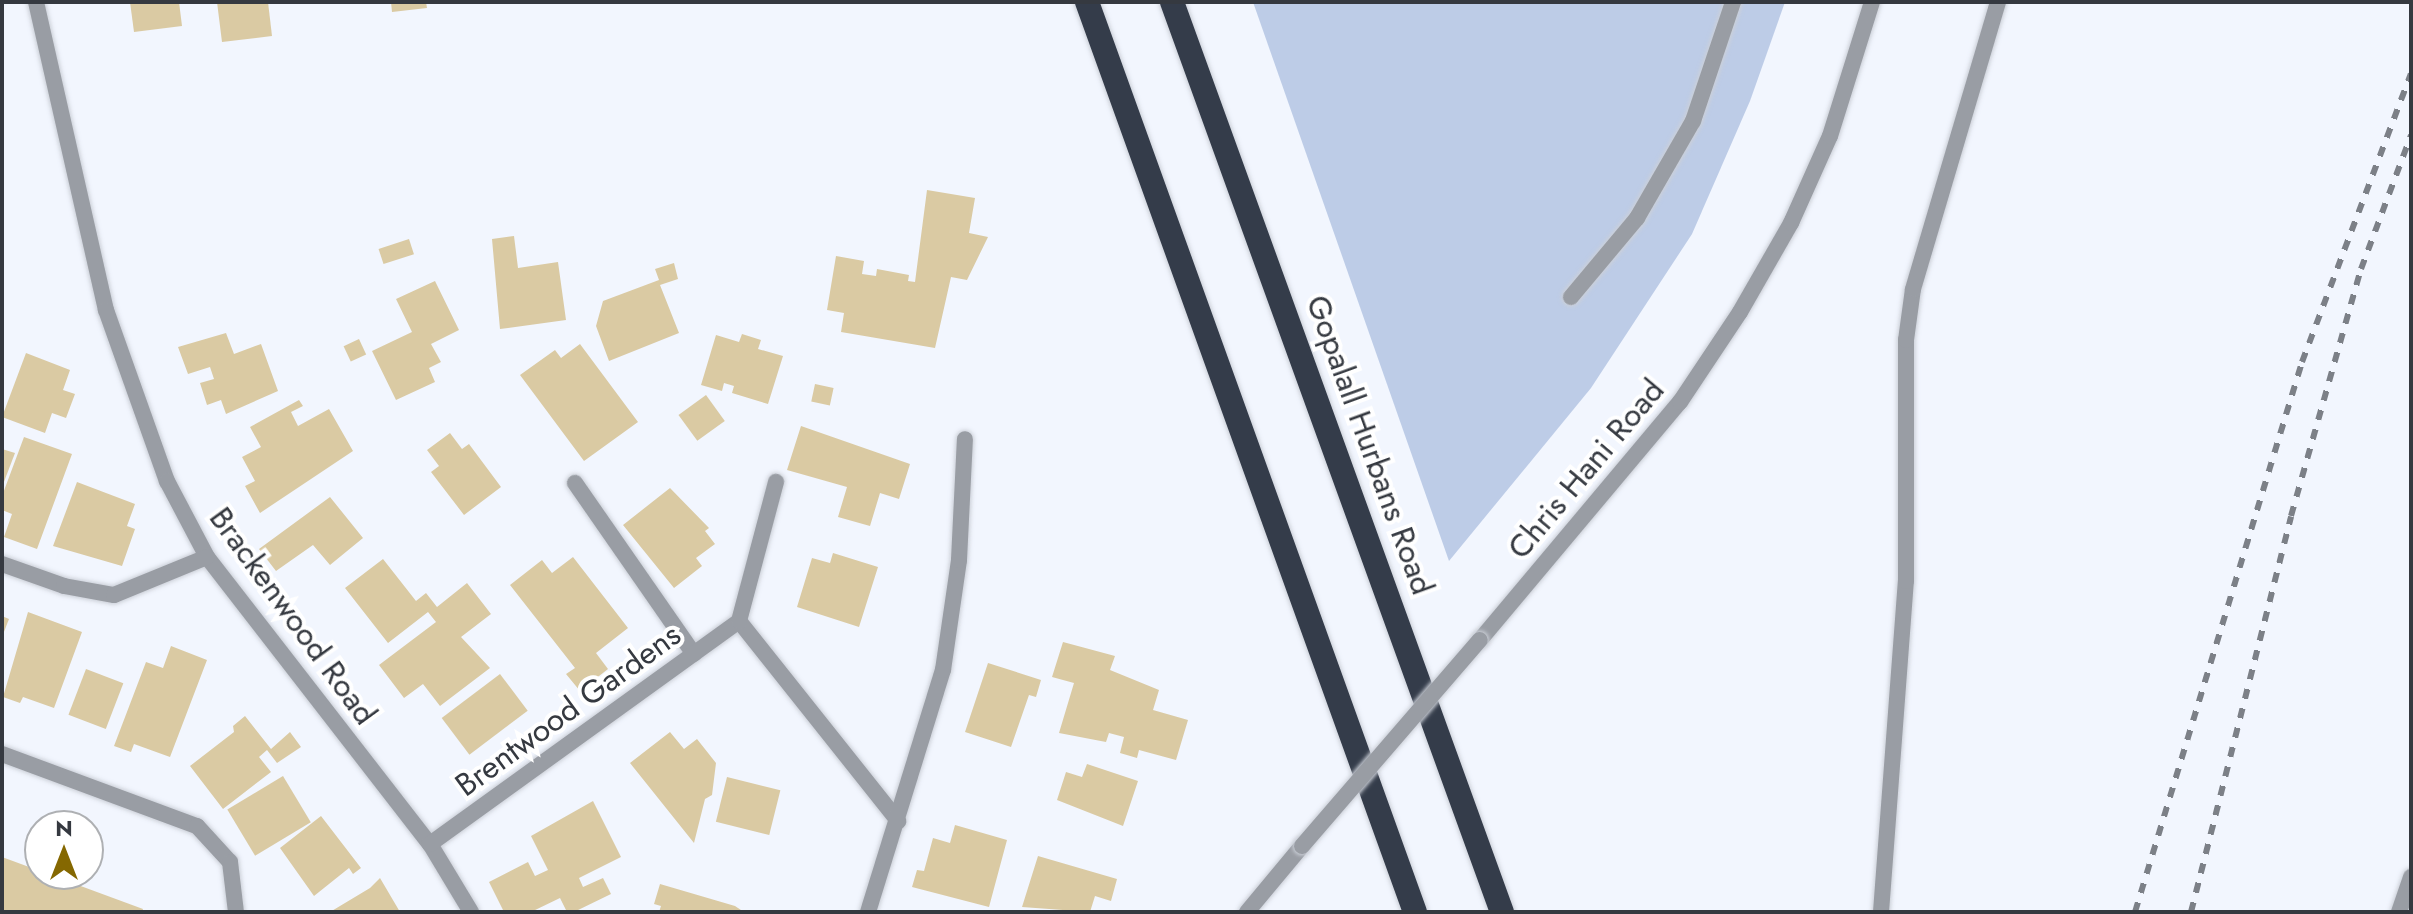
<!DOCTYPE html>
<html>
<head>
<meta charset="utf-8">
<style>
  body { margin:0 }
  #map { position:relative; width:2413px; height:914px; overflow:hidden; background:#f2f6fe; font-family:Jost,sans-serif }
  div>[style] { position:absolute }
  .green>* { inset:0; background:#bdcce7 }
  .building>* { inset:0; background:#dacaa3; transform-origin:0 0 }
  .roads { filter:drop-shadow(0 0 2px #ccd0d8) drop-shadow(0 0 2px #ccd0d8) }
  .service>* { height:16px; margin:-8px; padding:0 8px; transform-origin:8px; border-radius:8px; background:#999da4 }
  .minor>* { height:16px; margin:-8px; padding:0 8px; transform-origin:8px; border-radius:8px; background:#999da4 }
  .tertiary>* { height:16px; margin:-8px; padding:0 8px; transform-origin:8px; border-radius:8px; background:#999da4 }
  .motorway>* { height:24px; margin:-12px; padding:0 12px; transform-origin:12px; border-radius:12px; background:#343c4a }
  .rail>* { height:6px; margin-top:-3px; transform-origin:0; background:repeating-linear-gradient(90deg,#7c8087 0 10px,transparent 0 20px) }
  .bridges { filter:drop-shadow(0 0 2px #ccd0d8) drop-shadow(0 0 2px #ccd0d8) }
  .tertiary-bridge>* { height:16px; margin:-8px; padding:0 8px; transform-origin:8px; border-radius:8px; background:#999da4 }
  span { translate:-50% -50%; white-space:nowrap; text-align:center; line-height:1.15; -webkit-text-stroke:8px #fff; paint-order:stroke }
  .street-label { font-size:32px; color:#353940 }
  .frame { position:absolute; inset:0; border:4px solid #353940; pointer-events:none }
  .north { position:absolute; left:24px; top:810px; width:80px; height:80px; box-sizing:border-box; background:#fff; border:2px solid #aeb0b3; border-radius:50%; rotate:0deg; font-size:22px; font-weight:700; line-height:32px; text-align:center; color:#353940 }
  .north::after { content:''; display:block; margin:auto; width:28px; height:36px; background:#856801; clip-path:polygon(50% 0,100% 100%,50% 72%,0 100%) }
</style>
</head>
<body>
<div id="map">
  <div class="green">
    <div style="clip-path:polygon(1253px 2px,1785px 2px,1750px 101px,1692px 234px,1591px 388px,1449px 561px)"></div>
  </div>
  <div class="building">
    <div style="clip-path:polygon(130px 2px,179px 2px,182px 26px,134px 32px)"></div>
    <div style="clip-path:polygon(217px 2px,268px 2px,272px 36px,222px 42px)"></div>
    <div style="clip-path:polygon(391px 2px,426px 2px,427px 8px,392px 12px)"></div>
    <div style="clip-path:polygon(927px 190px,975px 198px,969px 233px,988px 237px,967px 280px,951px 277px,935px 348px,841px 332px,844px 313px,827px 310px,836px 256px,864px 261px,862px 274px,876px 276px,877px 269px,909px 275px,908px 281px,915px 282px)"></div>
    <div style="clip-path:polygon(514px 236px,518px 268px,558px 262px,566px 320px,500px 329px,492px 239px)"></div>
    <div style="left:409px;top:239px;width:16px;height:32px;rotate:72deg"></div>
    <div style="clip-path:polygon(674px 263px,678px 279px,660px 285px,679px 333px,609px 361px,596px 326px,603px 301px,659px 280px,655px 269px)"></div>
    <div style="clip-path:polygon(435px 281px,459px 330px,431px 344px,441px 362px,429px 368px,435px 382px,396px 400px,372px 351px,412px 332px,396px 299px)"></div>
    <div style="clip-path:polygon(226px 333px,234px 354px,261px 344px,278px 391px,226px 414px,221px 400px,207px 405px,200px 383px,214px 379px,210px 367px,188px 374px,178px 347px)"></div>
    <div style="clip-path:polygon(742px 334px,761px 340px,758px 349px,783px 356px,768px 404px,732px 393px,734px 386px,724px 383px,722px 391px,701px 385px,716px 335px,739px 342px)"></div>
    <div style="left:359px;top:339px;width:17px;height:17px;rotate:65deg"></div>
    <div style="clip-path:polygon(580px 344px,638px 422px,584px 461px,520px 375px,555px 350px,561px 358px)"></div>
    <div style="clip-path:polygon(26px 353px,70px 370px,63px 390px,75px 394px,66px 418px,52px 413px,45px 433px,2px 417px)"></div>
    <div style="left:815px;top:384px;width:19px;height:18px;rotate:12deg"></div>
    <div style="left:706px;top:395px;width:32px;height:34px;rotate:54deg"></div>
    <div style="clip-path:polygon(299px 400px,303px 406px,291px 412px,298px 426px,329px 409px,353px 451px,260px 513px,245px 486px,255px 481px,242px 457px,261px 447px,250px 427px)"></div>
    <div style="clip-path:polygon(801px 426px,910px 464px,899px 499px,880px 493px,870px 526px,838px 517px,847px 487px,787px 470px)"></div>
    <div style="clip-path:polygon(450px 433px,462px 449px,469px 444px,501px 487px,464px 515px,431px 472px,439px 466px,427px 450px)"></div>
    <div style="clip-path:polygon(24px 437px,72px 454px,37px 549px,4px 537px,12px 514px,2px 510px,2px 496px)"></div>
    <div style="clip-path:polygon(2px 449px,15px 453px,2px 487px)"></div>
    <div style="clip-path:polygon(77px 482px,135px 504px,127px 526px,135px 529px,122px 566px,53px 546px)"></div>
    <div style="clip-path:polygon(670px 488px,709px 528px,705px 531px,715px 544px,696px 558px,702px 566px,674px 588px,623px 525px)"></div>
    <div style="clip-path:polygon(330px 497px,363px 538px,330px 565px,313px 545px,276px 571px,259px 549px)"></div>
    <div style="clip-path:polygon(833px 553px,878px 567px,859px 627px,797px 607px,812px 558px,830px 563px)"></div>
    <div style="clip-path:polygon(573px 557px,628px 628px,596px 653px,608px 669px,580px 691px,566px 674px,575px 668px,510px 585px,542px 560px,552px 573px)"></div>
    <div style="clip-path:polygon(383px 559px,416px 601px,426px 593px,437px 607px,467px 583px,491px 614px,461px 637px,490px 668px,440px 706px,423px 684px,404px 698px,379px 665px,436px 622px,428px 612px,388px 643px,345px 588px)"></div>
    <div style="clip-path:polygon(28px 612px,82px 632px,54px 708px,23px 697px,20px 703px,3px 697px)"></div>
    <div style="clip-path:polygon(2px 616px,9px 619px,2px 637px)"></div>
    <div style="clip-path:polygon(1063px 642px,1115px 656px,1110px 670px,1159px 690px,1153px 710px,1188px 720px,1176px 760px,1139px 750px,1137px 758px,1120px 753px,1124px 737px,1109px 733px,1106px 742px,1059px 733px,1074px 683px,1052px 677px)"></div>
    <div style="clip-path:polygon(171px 646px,207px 660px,170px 757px,134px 744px,131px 752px,114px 746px,146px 662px,163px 668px)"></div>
    <div style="clip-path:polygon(988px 663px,1041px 680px,1036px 697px,1029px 695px,1011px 747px,965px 732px)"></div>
    <div style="left:86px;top:669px;width:40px;height:49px;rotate:21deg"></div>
    <div style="left:500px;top:674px;width:46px;height:73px;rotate:53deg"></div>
    <div style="clip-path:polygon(245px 716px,271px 749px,290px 732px,301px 747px,277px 763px,267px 750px,259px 757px,271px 772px,223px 809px,190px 766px,234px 732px,233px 726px)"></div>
    <div style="clip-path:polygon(670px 732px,684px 749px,697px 739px,716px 763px,712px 795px,705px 799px,694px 843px,630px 763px)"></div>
    <div style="clip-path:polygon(1087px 764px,1138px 781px,1123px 826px,1057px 800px,1066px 772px,1082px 777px)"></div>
    <div style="left:283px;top:776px;width:54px;height:65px;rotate:59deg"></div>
    <div style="left:727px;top:777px;width:55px;height:46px;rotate:14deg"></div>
    <div style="clip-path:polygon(593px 801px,621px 857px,579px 878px,583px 887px,603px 878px,611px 894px,574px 912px,567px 912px,560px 898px,531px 912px,504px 912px,489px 882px,528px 862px,535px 876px,548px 870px,531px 836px)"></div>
    <div style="clip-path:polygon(321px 816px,361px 868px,353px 874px,349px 868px,314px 896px,280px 848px)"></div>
    <div style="clip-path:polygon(955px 825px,1007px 840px,989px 907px,912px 887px,917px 870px,924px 871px,933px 838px,950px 843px)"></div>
    <div style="clip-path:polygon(1038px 856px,1117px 879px,1111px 901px,1095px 896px,1090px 912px,1022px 907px)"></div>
    <div style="clip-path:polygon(2px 857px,143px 909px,142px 912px,2px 912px)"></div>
    <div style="clip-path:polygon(380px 878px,400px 912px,330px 912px,370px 888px)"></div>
    <div style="clip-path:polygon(660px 884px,735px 906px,744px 912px,659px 912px,661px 906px,654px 904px)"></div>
  </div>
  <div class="roads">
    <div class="service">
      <div style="left:1571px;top:297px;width:103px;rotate:-50.1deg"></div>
      <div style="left:1637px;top:218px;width:112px;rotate:-60deg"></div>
      <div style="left:1693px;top:121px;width:126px;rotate:-71.4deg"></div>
      <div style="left:575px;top:483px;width:208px;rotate:55.2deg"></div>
      <div style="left:2px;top:754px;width:208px;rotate:20.3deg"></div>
      <div style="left:197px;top:826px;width:49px;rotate:47.5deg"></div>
      <div style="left:230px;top:862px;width:50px;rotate:83.2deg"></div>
    </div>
    <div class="minor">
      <div style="left:36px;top:2px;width:316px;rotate:77.2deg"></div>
      <div style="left:106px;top:310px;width:182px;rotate:70.4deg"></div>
      <div style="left:167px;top:481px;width:86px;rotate:62.2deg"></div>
      <div style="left:207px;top:557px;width:363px;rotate:52.2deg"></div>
      <div style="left:430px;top:844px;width:79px;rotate:58.9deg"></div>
      <div style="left:2px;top:564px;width:66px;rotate:19.5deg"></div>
      <div style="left:64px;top:586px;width:51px;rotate:10.2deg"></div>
      <div style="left:114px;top:595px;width:100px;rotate:-22.2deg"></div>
      <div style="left:739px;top:621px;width:256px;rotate:51.5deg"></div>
      <div style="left:430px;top:844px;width:381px;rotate:-35.8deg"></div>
      <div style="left:739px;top:621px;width:144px;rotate:-75.1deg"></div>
      <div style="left:868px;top:912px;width:253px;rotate:-72.8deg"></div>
      <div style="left:943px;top:670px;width:111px;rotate:-81.7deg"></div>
      <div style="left:959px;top:560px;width:121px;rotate:-87.2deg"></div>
      <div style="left:1881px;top:912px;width:332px;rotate:-85.7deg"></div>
      <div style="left:1906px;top:581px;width:241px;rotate:-90deg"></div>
      <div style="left:1906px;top:340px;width:51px;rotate:-82.2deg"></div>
      <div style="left:1913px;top:289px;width:299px;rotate:-73.5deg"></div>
      <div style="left:2399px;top:912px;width:37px;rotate:-71deg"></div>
    </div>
    <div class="tertiary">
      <div style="left:1480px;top:640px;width:311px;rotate:-50deg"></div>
      <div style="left:1680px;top:402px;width:108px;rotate:-56.3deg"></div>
      <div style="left:1740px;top:312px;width:103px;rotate:-60.2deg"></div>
      <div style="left:1791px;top:223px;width:95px;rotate:-65.9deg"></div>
      <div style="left:1830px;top:136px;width:140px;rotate:-72.6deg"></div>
      <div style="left:1247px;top:912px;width:86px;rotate:-50.2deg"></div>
    </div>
    <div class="motorway">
      <div style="left:1087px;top:2px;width:967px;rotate:70.18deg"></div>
      <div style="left:1172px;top:2px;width:968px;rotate:70.07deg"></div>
    </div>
  </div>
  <div class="rail">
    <div style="left:2135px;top:912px;width:575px;rotate:-73.11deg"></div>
    <div style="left:2302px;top:362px;width:308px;rotate:-69.3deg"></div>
    <div style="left:2191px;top:912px;width:408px;rotate:-75.8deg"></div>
    <div style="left:2291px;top:516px;width:257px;rotate:-74.2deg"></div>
    <div style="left:2361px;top:269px;width:143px;rotate:-69.5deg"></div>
  </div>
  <div class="bridges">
    <div class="tertiary-bridge">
      <div style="left:1302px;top:846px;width:272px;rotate:-49.2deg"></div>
    </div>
  </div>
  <div class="street-label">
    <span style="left:1370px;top:445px;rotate:70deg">Gopalall Hurbans Road</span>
    <span style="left:1586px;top:469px;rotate:-50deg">Chris Hani Road</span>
    <span style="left:293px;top:616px;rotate:54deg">Brackenwood Road</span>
    <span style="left:568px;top:710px;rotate:-36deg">Brentwood Gardens</span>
  </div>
  <div class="frame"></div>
  <div class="north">N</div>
</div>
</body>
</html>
